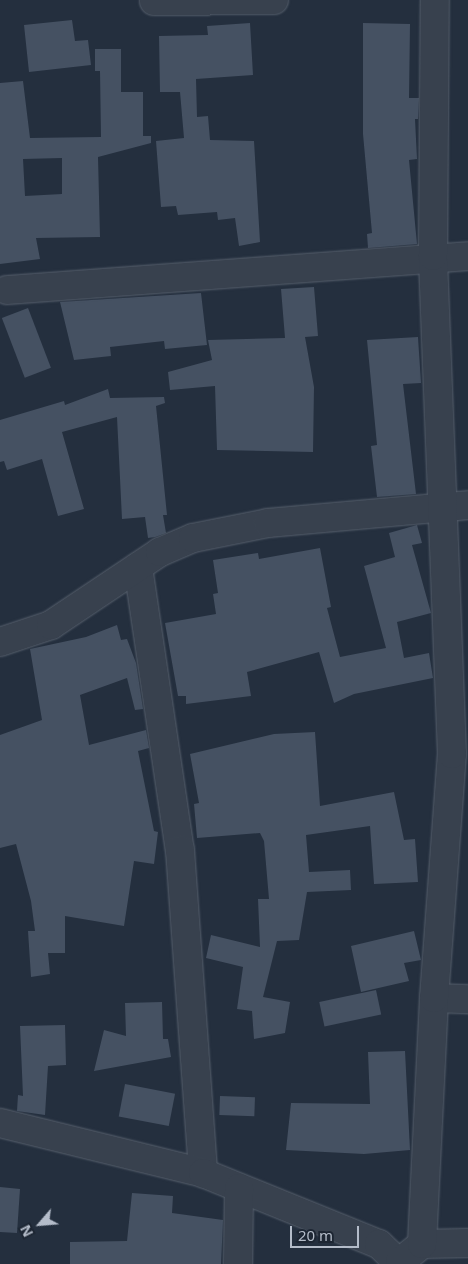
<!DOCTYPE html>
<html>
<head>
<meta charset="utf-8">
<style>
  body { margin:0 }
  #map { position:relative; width:468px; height:1264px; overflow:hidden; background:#242f3e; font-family:"Noto Sans",sans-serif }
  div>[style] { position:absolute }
  .building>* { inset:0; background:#455162; transform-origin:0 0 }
  .roads { filter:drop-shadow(0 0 1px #565f6c) drop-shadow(0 0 1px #565f6c) }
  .minor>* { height:28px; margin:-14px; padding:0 14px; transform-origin:14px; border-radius:14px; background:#38414e }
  span { translate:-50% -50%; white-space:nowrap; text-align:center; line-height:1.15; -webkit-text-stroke:4px #1d2633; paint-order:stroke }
  .north { position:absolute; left:15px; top:1199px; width:50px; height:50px; -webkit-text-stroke:4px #1d2633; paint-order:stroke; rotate:243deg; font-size:14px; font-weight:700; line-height:20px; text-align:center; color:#b4bcc9 }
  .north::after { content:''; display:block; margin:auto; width:18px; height:22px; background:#b4bcc9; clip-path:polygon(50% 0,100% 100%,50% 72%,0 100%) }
  .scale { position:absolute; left:290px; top:1226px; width:69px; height:22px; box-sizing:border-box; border:2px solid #b4bcc9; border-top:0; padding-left:6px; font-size:15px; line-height:18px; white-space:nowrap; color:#b4bcc9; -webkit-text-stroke:4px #1d2633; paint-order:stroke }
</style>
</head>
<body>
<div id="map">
  <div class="building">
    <div style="clip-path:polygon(72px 20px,75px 41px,88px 40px,91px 65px,29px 72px,24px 25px)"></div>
    <div style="clip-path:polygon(250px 23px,253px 75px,196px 79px,197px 117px,208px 116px,210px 140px,254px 141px,260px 242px,239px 246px,235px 218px,218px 220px,217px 212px,178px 215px,176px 206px,161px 207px,156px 141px,184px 138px,180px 92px,160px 92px,159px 36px,208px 35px,207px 26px)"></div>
    <div style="clip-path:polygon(363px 23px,410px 24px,409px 98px,419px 98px,418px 119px,415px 119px,417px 159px,409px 160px,417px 244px,368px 248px,367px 234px,372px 233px,363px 134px)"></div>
    <div style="clip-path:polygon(evenodd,95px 49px,121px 49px,121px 92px,143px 92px,143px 136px,151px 136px,151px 143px,98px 157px,100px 237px,36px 238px,40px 259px,0 264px,0 83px,23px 81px,30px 138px,101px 137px,100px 71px,95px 71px,95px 49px,62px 158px,62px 194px,25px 196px,23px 159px,62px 158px)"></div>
    <div style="clip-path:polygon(314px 287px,318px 336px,305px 337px,314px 387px,313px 452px,217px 450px,215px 386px,170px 390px,168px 372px,212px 360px,208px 340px,285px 338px,281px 289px)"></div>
    <div style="clip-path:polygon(201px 293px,207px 345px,165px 349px,164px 341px,110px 347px,111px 356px,74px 360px,60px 302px)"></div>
    <div style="left:28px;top:308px;width:64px;height:28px;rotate:69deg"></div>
    <div style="clip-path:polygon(418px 337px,421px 383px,403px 384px,416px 494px,377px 497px,371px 446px,377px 445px,367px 340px)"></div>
    <div style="clip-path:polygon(108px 389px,110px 398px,164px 397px,165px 403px,156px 406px,167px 515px,163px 515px,166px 533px,155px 537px,148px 538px,145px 517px,122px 519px,117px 417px,62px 432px,84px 509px,58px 516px,42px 459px,7px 470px,4px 461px,0 462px,0 420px,64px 401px,65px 405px)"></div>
    <div style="clip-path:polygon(417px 525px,422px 543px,412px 545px,431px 613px,397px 622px,404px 658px,429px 653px,433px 678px,354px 694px,334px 703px,319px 652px,247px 672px,251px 696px,186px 704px,186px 696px,178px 696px,165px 623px,216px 614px,213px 594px,218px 593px,213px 560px,258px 553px,259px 559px,320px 548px,331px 607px,327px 608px,340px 657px,386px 648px,364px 566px,395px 557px,389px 533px)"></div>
    <div style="clip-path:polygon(117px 625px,121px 640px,127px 639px,136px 663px,143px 709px,135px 710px,127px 678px,80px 695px,89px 745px,146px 730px,149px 748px,138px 751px,154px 831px,158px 832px,154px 864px,134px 861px,124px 926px,65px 916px,65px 953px,48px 953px,50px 974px,31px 977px,28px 931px,35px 931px,31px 901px,16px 844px,0 848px,0 735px,42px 720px,30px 649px,86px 637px)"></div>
    <div style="clip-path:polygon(315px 732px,320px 806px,394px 792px,404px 840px,415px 839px,418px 882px,374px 884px,370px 826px,306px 835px,309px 872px,350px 870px,351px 890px,307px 892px,299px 940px,277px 941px,263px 997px,290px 1002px,285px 1033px,254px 1039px,252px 1011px,237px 1009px,243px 967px,206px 958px,211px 935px,260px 947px,258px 899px,269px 899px,264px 841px,260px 833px,197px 838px,194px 804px,199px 803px,190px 754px,274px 734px)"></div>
    <div style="clip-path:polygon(414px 931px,421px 960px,404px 963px,409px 981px,361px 992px,351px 946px)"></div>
    <div style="left:376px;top:990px;width:25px;height:58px;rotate:78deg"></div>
    <div style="clip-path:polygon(162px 1002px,163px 1039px,168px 1039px,171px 1057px,94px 1071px,104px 1030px,126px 1036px,125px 1003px)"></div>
    <div style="clip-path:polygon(65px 1025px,66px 1065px,48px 1066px,45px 1115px,17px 1111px,18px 1095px,23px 1096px,20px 1026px)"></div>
    <div style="clip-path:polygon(405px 1051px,410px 1150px,364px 1154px,286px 1150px,291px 1103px,370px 1104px,368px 1052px)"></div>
    <div style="left:125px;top:1084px;width:51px;height:33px;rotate:11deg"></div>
    <div style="left:220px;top:1096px;width:35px;height:19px;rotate:2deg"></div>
    <div style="clip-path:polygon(0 1187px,20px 1189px,17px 1233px,0 1232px)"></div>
    <div style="clip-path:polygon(132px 1193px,173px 1196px,172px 1213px,223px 1220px,221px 1264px,70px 1264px,70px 1242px,127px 1241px)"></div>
  </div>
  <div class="roads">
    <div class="minor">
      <div style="left:154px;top:1px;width:120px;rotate:-0.5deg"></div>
      <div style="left:7px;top:290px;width:462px;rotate:-4.2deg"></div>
      <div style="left:138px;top:567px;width:286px;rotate:81.6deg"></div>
      <div style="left:180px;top:850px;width:324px;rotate:85.9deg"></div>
      <div style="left:0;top:642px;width:54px;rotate:-18.4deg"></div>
      <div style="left:51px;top:625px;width:131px;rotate:-33.8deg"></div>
      <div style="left:160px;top:552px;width:36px;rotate:-23deg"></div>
      <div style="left:193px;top:538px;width:76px;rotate:-11.3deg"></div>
      <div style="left:268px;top:523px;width:201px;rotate:-5.1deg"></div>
      <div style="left:434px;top:998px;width:34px;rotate:2deg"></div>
      <div style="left:0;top:1123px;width:209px;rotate:13.8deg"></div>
      <div style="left:203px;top:1173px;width:190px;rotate:22deg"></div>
      <div style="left:379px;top:1244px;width:29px;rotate:44deg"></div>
      <div style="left:422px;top:1244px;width:46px;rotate:-1.2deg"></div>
      <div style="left:400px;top:1262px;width:28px;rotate:-39deg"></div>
      <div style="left:422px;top:1244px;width:246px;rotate:-87.2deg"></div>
      <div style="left:434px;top:998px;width:245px;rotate:-85.8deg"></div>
      <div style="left:452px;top:754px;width:498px;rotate:-92.2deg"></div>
      <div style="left:433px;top:256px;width:256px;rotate:-89.6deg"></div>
      <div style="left:238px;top:1264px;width:76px;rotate:-89.2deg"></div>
    </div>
  </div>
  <div class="north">N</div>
  <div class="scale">20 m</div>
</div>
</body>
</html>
